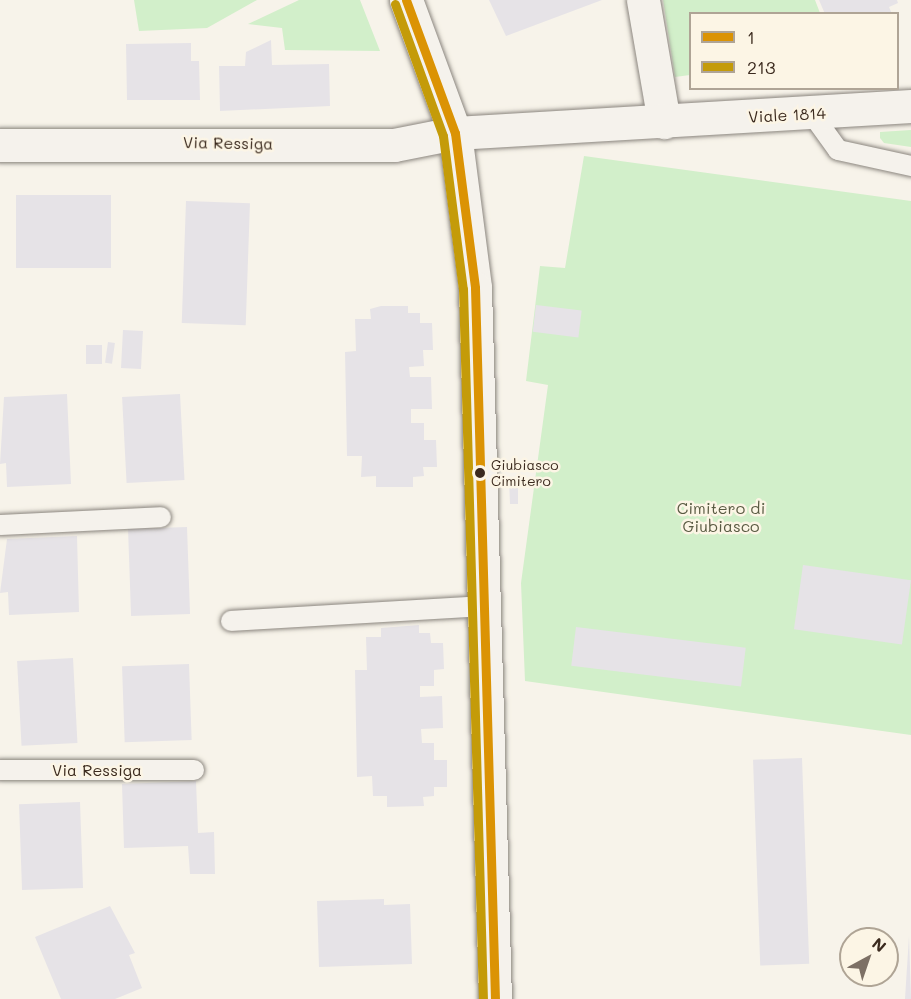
<!DOCTYPE html>
<html>
<head>
<meta charset="utf-8">
<style>
  body { margin:0 }
  #map { position:relative; width:911px; height:999px; overflow:hidden; background:#f7f3ea; font-family:Mali,sans-serif }
  div>[style] { position:absolute }
  .green>* { inset:0; background:#d2efca }
  .building>* { inset:0; background:#e6e3e7; transform-origin:0 0 }
  .roads { filter:drop-shadow(0 0 2px #8b867f) drop-shadow(0 0 2px #8b867f) }
  .lane>* { height:20px; margin:-10px; padding:0 10px; transform-origin:10px; border-radius:10px; background:#f5f2ec }
  .street>* { height:33px; margin:-16.5px; padding:0 16.5px; transform-origin:16.5px; border-radius:16.5px; background:#f5f2ec }
  .bus-1>* { height:9px; margin:-4.5px; padding:0 4.5px; transform-origin:4.5px; border-radius:4.5px; background:#db9304 }
  .bus-2>* { height:9px; margin:-4.5px; padding:0 4.5px; transform-origin:4.5px; border-radius:4.5px; background:#c49b09 }
  .dots>* { width:16px; height:16px; translate:-50% -50%; box-sizing:border-box; border:3px solid #fcf5e5; border-radius:50% }
  span { translate:-50% -50%; white-space:nowrap; text-align:center; line-height:1.15; -webkit-text-stroke:5px #fcf5e5; paint-order:stroke }
  .bus-label { font-size:14px; color:#3b2a1e }
  .left { translate:0 -50%; text-align:left }
  .street-label { font-size:16px; color:#3b2a1e }
  .park-label { font-size:16px; color:#595a42 }
  .legend { position:absolute; left:689px; top:12px; width:210px; height:78px; box-sizing:border-box; background:#fcf5e5; border:2px solid #afa495; margin:0; padding:8px 10px; list-style:none; font-size:18px; color:#3b2a1e }
  .legend li { display:flex; align-items:center; gap:12px; height:30px }
  .legend b { width:30px; border:2px solid #afa495 }
  .north { position:absolute; left:839px; top:927px; width:60px; height:60px; box-sizing:border-box; background:#fcf5e5; border:2px solid #afa495; border-radius:50%; rotate:40deg; font-size:16px; font-weight:700; line-height:24px; text-align:center; color:#3b2a1e }
  .north::after { content:''; display:block; margin:auto; width:21px; height:27px; background:#7d7065; clip-path:polygon(50% 0,100% 100%,50% 72%,0 100%) }
</style>
</head>
<body>
<div id="map">
  <div class="green">
    <div style="clip-path:polygon(134px 0,257px 0,207px 28px,139px 31px)"></div>
    <div style="clip-path:polygon(299px 0,360px 0,380px 51px,285px 50px,282px 28px,248px 24px)"></div>
    <div style="clip-path:polygon(663px 0,815px 0,820px 13px,690px 14px,690px 75px,675px 77px)"></div>
    <div style="clip-path:polygon(911px 130px,911px 147px,884px 143px,880px 138px,880px 132px)"></div>
    <div style="clip-path:polygon(584px 156px,911px 201px,911px 735px,525px 681px,521px 583px,548px 385px,526px 381px,540px 266px,565px 268px)"></div>
  </div>
  <div class="building">
    <div style="clip-path:polygon(489px 0,602px 0,506px 36px)"></div>
    <div style="clip-path:polygon(819px 0,897px 0,898px 3px,889px 7px,892px 14px,825px 14px)"></div>
    <div style="clip-path:polygon(271px 40px,272px 65px,329px 64px,330px 106px,220px 111px,219px 66px,245px 66px,246px 52px)"></div>
    <div style="clip-path:polygon(191px 43px,191px 61px,199px 61px,200px 100px,127px 100px,126px 44px)"></div>
    <div style="left:16px;top:195px;width:95px;height:73px"></div>
    <div style="left:186px;top:201px;width:64px;height:122px;rotate:2deg"></div>
    <div style="left:536px;top:305px;width:46px;height:27px;rotate:7deg"></div>
    <div style="clip-path:polygon(381px 306px,408px 306px,408px 313px,420px 313px,420px 323px,432px 323px,433px 350px,423px 350px,424px 366px,409px 367px,410px 377px,431px 377px,432px 409px,411px 409px,411px 423px,424px 423px,424px 440px,436px 440px,437px 467px,423px 467px,424px 476px,413px 477px,413px 487px,376px 487px,376px 476px,361px 477px,362px 456px,347px 456px,345px 352px,356px 351px,355px 319px,371px 319px,370px 309px)"></div>
    <div style="left:123px;top:330px;width:20px;height:38px;rotate:3deg"></div>
    <div style="left:108px;top:342px;width:7px;height:21px;rotate:8deg"></div>
    <div style="left:86px;top:345px;width:16px;height:19px"></div>
    <div style="clip-path:polygon(67px 394px,71px 484px,7px 487px,6px 463px,0 464px,4px 397px)"></div>
    <div style="left:180px;top:394px;width:86px;height:58px;rotate:87deg"></div>
    <div style="clip-path:polygon(518px 478px,518px 504px,510px 504px,509px 479px)"></div>
    <div style="left:187px;top:527px;width:87px;height:59px;rotate:88deg"></div>
    <div style="clip-path:polygon(77px 536px,79px 612px,9px 615px,8px 592px,0 593px,7px 539px)"></div>
    <div style="left:803px;top:565px;width:109px;height:65px;rotate:8deg"></div>
    <div style="clip-path:polygon(419px 625px,419px 633px,430px 633px,431px 643px,443px 643px,444px 669px,434px 670px,434px 686px,420px 686px,420px 697px,442px 696px,443px 728px,421px 729px,422px 743px,434px 743px,434px 760px,447px 760px,447px 787px,434px 787px,434px 796px,423px 797px,424px 806px,387px 807px,387px 796px,373px 796px,372px 776px,357px 777px,355px 670px,367px 670px,366px 637px,381px 637px,381px 628px)"></div>
    <div style="left:576px;top:627px;width:171px;height:39px;rotate:7deg"></div>
    <div style="left:73px;top:658px;width:85px;height:56px;rotate:87deg"></div>
    <div style="left:189px;top:664px;width:76px;height:67px;rotate:88deg"></div>
    <div style="left:802px;top:758px;width:206px;height:49px;rotate:88deg"></div>
    <div style="clip-path:polygon(196px 781px,198px 833px,214px 832px,215px 874px,190px 874px,188px 846px,124px 848px,122px 784px)"></div>
    <div style="left:80px;top:802px;width:86px;height:61px;rotate:88deg"></div>
    <div style="clip-path:polygon(384px 899px,384px 905px,410px 904px,412px 964px,319px 967px,317px 901px)"></div>
    <div style="clip-path:polygon(110px 906px,135px 953px,129px 955px,142px 988px,115px 999px,61px 999px,35px 937px)"></div>
    <div style="clip-path:polygon(909px 936px,911px 999px,905px 999px)"></div>
  </div>
  <div class="roads">
    <div class="lane">
      <div style="left:812px;top:114px;width:44px;rotate:54.2deg"></div>
      <div style="left:838px;top:150px;width:75px;rotate:12.4deg"></div>
      <div style="left:0;top:525px;width:161px;rotate:-2.8deg"></div>
      <div style="left:231px;top:621px;width:253px;rotate:-3.4deg"></div>
      <div style="left:0;top:770px;width:194px"></div>
    </div>
    <div class="street">
      <div style="left:406px;top:0;width:142px;rotate:69.8deg"></div>
      <div style="left:455px;top:133px;width:156px;rotate:82.6deg"></div>
      <div style="left:475px;top:288px;width:711px;rotate:88.39deg"></div>
      <div style="left:643px;top:0;width:124px;rotate:80.2deg"></div>
      <div style="left:0;top:145px;width:394px"></div>
      <div style="left:394px;top:145px;width:62px;rotate:-11.1deg"></div>
      <div style="left:455px;top:133px;width:457px;rotate:-3.4deg"></div>
    </div>
  </div>
  <div class="bus-1">
    <div style="left:406px;top:0;width:142px;rotate:69.8deg"></div>
    <div style="left:455px;top:133px;width:156px;rotate:82.6deg"></div>
    <div style="left:475px;top:288px;width:711px;rotate:88.39deg"></div>
  </div>
  <div class="bus-2">
    <div style="left:395px;top:4px;width:140px;rotate:70deg"></div>
    <div style="left:443px;top:136px;width:154px;rotate:82.6deg"></div>
    <div style="left:463px;top:289px;width:710px;rotate:88.39deg"></div>
  </div>
  <div class="dots">
    <div style="left:480px;top:473px;background:#3b2a1e"></div>
  </div>
  <div class="bus-label">
    <span class="left" style="left:491px;top:473px">Giubiasco<br>Cimitero</span>
  </div>
  <div class="street-label">
    <span style="left:787px;top:115px;rotate:-3deg">Viale 1814</span>
    <span style="left:228px;top:143px;rotate:1deg">Via Ressiga</span>
    <span style="left:97px;top:770px">Via Ressiga</span>
  </div>
  <div class="park-label">
    <span style="left:721px;top:517px">Cimitero di<br>Giubiasco</span>
  </div>
  <ul class="legend">
  <li><b style="height:8px;background:#db9304"></b>1</li>
  <li><b style="height:8px;background:#c49b09"></b>213</li>
  </ul>
  <div class="north">N</div>
</div>
</body>
</html>
